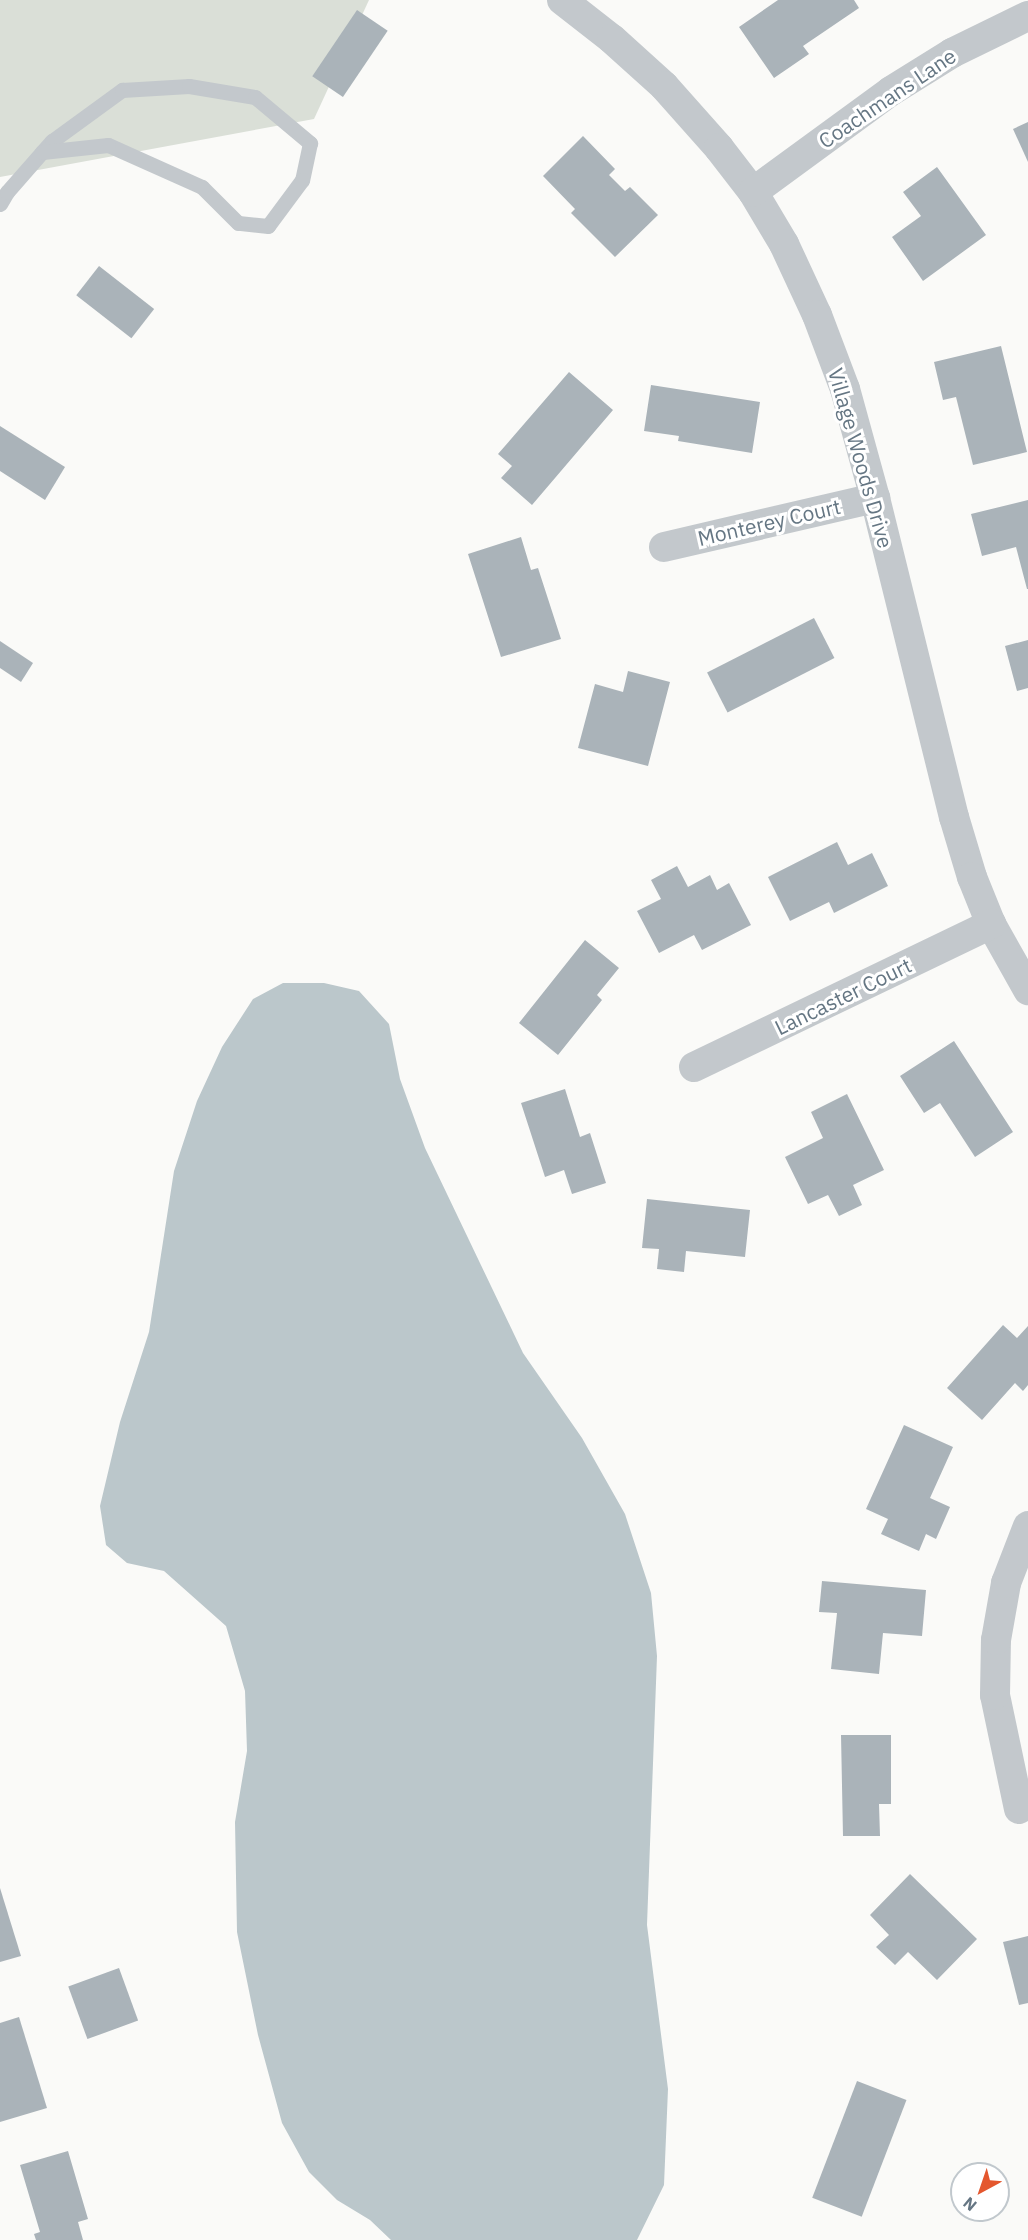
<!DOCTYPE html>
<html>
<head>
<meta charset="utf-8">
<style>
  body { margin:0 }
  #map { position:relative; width:1028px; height:2240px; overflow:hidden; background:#fafaf8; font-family:"IBM Plex Sans",sans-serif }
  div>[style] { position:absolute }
  .green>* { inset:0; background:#dadfd7 }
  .water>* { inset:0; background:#bbc7cb }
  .building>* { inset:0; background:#aab3b9; transform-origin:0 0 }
  .lane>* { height:15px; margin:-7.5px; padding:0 7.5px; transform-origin:7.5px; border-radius:7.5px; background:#c3c8cc }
  .street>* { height:30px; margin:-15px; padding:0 15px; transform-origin:15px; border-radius:15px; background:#c3c8cc }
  span { translate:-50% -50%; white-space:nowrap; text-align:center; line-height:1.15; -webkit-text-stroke:6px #fff; paint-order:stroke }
  .street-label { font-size:21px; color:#657683 }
  .north { position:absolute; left:950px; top:2162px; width:60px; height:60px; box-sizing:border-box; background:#fff; border:2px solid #c1c8cd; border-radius:50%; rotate:220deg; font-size:16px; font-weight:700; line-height:24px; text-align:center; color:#657683 }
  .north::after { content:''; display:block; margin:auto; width:21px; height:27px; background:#e4572e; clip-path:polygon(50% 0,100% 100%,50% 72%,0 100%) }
</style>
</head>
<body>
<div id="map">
  <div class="green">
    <div style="clip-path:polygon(0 0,369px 0,314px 119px,0 177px)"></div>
  </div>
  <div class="water">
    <div style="clip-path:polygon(283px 983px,324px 983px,359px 991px,389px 1024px,400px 1079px,425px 1148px,523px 1353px,582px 1438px,625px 1514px,651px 1593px,657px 1656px,647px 1925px,668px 2089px,664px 2185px,637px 2240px,391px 2240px,370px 2220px,337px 2200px,309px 2172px,282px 2123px,258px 2035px,237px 1932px,235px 1822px,247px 1751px,245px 1691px,226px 1626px,164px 1571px,127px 1563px,106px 1545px,100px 1506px,120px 1422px,149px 1332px,174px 1171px,197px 1101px,222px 1047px,253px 999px)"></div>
  </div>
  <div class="building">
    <div style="clip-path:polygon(778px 0,854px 0,859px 8px,803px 46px,809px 54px,774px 78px,739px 27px)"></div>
    <div style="left:357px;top:10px;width:37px;height:80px;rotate:34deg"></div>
    <div style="clip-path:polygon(1028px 122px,1028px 162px,1013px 129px)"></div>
    <div style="clip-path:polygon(583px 136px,615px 169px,609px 175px,625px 191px,630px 187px,658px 215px,615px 257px,571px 213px,575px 209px,543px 176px)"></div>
    <div style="clip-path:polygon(937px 167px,986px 235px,923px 281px,892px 237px,921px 216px,903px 192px)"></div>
    <div style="left:99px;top:266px;width:70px;height:37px;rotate:38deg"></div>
    <div style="clip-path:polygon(1001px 346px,1027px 452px,973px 465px,956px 397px,943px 400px,934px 362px)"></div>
    <div style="clip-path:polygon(569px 372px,613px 410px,532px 505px,501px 478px,512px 466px,498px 454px)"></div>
    <div style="clip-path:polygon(651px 385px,760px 402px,752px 453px,678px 441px,679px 436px,644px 431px)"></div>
    <div style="clip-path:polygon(0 426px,65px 467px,45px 500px,0 471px)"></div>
    <div style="clip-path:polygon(1028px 500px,1028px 589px,1027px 589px,1016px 547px,982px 556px,971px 514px)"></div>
    <div style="clip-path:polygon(521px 537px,531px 570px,538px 568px,561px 639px,501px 657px,468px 554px)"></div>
    <div style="left:814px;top:618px;width:45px;height:120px;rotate:63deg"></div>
    <div style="clip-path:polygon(1028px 640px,1028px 688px,1017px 691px,1005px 646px)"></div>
    <div style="clip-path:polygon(0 641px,33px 663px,21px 682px,0 668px)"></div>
    <div style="clip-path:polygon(628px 671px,670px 682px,648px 766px,578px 748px,595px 684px,623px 692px)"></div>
    <div style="clip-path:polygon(837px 842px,848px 865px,872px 853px,888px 886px,834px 913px,829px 902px,790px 921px,768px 877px)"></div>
    <div style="clip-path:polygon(677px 866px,688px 887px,710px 875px,717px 890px,729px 883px,751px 925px,702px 950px,694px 935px,659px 953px,637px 911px,661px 899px,651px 880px)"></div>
    <div style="clip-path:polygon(585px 940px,619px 968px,597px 995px,602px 1000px,558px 1055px,519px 1023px)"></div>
    <div style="clip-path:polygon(954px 1041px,1013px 1132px,975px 1157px,940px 1103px,924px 1113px,900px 1076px)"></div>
    <div style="clip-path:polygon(565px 1089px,580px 1137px,590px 1133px,606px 1183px,572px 1194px,564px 1170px,545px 1177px,521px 1103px)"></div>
    <div style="clip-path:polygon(847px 1094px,884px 1170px,853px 1185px,862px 1205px,839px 1216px,828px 1195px,808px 1204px,785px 1157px,823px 1138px,811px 1112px)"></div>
    <div style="clip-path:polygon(647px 1199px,750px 1210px,745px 1257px,686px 1251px,684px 1272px,657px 1269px,659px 1249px,642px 1248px)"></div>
    <div style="clip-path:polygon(1003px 1325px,1017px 1338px,1028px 1326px,1028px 1385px,1023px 1391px,1015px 1383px,982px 1420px,947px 1388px)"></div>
    <div style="clip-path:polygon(904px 1425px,953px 1447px,930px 1498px,950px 1507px,936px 1539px,926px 1534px,919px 1551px,881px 1534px,888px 1519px,866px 1509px)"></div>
    <div style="clip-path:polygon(822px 1581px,926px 1590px,922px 1636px,883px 1633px,879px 1674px,831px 1669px,837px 1613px,819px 1612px)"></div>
    <div style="clip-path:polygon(841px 1735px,891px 1735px,891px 1804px,879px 1804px,880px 1836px,843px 1836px)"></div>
    <div style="clip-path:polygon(910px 1874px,977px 1939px,937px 1980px,908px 1952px,895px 1965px,876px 1947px,889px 1935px,870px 1915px)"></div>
    <div style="clip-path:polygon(0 1888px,21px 1956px,0 1962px)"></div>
    <div style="clip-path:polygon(1028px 1936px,1028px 2003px,1019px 2005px,1003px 1942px)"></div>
    <div style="left:119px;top:1968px;width:56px;height:54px;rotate:70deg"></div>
    <div style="clip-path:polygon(19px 2017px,47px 2108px,0 2122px,0 2023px)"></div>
    <div style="left:857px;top:2081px;width:53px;height:125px;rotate:21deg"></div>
    <div style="clip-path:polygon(68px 2151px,88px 2219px,78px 2222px,83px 2240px,36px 2240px,34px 2234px,40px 2232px,20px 2165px)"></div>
  </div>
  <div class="lane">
    <div style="left:0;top:204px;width:14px;rotate:-60deg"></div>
    <div style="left:7px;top:192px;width:53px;rotate:-48.8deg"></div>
    <div style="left:42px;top:152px;width:15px;rotate:-48deg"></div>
    <div style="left:52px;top:141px;width:87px;rotate:-36.1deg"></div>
    <div style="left:122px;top:90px;width:67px;rotate:-3.4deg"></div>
    <div style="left:189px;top:86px;width:67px;rotate:9.5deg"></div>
    <div style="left:255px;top:97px;width:72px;rotate:39.9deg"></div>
    <div style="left:310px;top:143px;width:38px;rotate:102deg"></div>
    <div style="left:302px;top:180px;width:57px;rotate:126.5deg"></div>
    <div style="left:268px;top:226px;width:30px;rotate:-174deg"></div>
    <div style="left:238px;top:223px;width:51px;rotate:-135deg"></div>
    <div style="left:202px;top:187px;width:103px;rotate:-155.9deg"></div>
    <div style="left:108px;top:145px;width:66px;rotate:173.9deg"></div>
  </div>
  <div class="street">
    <div style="left:562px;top:0;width:63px;rotate:38deg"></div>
    <div style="left:612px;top:39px;width:70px;rotate:42.1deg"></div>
    <div style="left:664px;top:86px;width:83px;rotate:48.4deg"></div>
    <div style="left:719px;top:148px;width:56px;rotate:52.3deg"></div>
    <div style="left:753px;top:192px;width:61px;rotate:59.2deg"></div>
    <div style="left:784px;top:244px;width:78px;rotate:65.1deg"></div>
    <div style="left:817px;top:315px;width:79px;rotate:69.3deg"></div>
    <div style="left:845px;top:389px;width:113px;rotate:74.6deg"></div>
    <div style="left:875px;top:498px;width:329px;rotate:76.1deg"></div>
    <div style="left:954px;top:817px;width:63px;rotate:73.3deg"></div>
    <div style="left:972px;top:877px;width:51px;rotate:68deg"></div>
    <div style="left:991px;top:924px;width:76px;rotate:60.7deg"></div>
    <div style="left:753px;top:192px;width:171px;rotate:-36.2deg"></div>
    <div style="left:891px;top:91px;width:72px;rotate:-31.9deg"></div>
    <div style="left:952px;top:53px;width:85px;rotate:-26deg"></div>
    <div style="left:664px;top:547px;width:217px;rotate:-13.1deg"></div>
    <div style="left:694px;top:1067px;width:330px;rotate:-25.7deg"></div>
    <div style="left:1019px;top:1809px;width:116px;rotate:-101.9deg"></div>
    <div style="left:995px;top:1695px;width:55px;rotate:-89deg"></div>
    <div style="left:996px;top:1640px;width:58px;rotate:-80deg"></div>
    <div style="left:1006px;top:1583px;width:61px;rotate:-68.9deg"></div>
  </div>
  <div class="street-label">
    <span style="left:887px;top:98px;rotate:-34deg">Coachmans Lane</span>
    <span style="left:861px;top:458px;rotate:74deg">Village Woods Drive</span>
    <span style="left:769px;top:522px;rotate:-13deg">Monterey Court</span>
    <span style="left:843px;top:996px;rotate:-26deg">Lancaster Court</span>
  </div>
  <div class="north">N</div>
</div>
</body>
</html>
